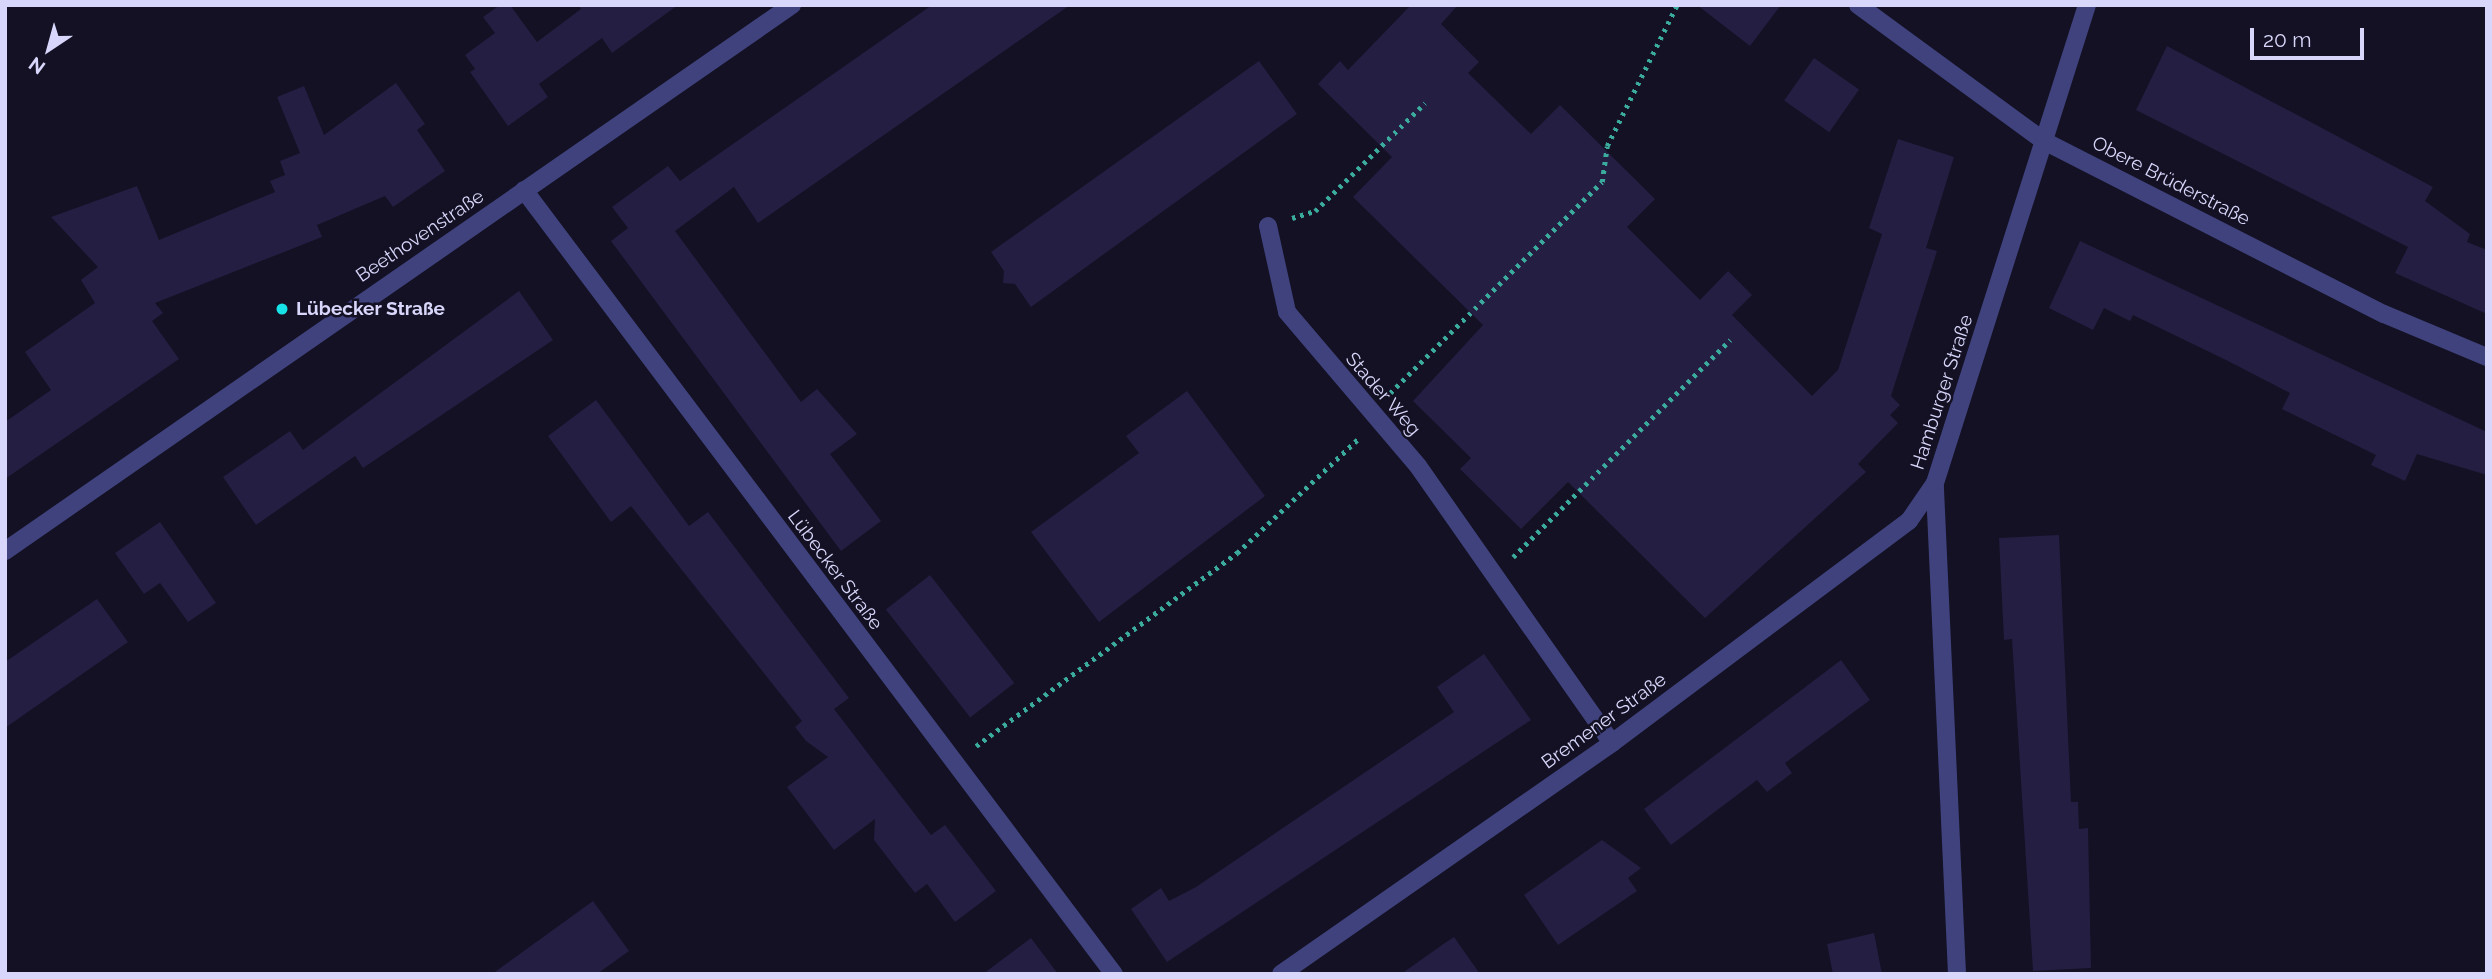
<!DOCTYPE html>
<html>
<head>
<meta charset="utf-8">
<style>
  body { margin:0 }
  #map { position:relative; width:2492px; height:979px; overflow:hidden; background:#131123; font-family:Raleway,sans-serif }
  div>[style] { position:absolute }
  .building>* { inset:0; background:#231e42; transform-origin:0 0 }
  .path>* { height:4.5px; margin-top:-2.25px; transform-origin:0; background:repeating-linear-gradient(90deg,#3bab9d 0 3.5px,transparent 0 8.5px) }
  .street>* { height:18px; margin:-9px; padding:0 9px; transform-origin:9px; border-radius:9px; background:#40427e }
  .dots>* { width:19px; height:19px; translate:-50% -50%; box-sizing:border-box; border:4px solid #131123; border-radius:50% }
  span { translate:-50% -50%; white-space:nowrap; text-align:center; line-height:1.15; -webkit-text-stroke:5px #131123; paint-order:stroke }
  .street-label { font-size:19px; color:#d8d7fb }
  .poi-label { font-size:19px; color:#d8d7fb; font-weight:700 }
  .left { translate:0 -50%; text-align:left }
  .frame { position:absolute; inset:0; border:7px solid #d8d7fb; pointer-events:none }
  .north { position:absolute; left:14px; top:14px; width:70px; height:70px; -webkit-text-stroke:5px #131123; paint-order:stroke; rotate:216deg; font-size:19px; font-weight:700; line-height:28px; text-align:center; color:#d8d7fb }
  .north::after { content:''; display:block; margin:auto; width:24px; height:32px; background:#d8d7fb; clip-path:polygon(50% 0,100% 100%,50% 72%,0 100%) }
  .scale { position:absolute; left:2250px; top:28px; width:114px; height:32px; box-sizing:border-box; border:4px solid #d8d7fb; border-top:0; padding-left:9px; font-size:21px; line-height:24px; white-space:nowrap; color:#d8d7fb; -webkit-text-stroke:5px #131123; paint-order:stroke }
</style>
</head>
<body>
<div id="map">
  <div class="building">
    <div style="clip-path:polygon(500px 5px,510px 5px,537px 42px,581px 9px,578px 5px,678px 5px,612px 53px,602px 38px,539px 84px,548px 97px,508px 126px,470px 72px,475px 69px,465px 55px,495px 33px,483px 17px)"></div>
    <div style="clip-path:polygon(932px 5px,1070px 5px,758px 223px,734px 187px,675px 231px,801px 402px,817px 389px,857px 434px,830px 454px,881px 521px,841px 551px,611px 241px,628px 228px,612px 207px,668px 166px,680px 181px)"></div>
    <div style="clip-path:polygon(1411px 5px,1458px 5px,1441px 24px,1479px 62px,1468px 73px,1531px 134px,1560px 105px,1655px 199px,1627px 227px,1700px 300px,1728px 271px,1752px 295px,1732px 315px,1812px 396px,1838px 370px,1882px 234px,1869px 228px,1898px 139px,1954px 157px,1926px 248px,1937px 251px,1891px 396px,1900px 405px,1890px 415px,1898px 423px,1858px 464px,1866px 472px,1705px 618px,1568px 482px,1521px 529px,1460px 469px,1471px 458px,1413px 401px,1483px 325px,1353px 197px,1392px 157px,1318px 84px,1340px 61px,1348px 70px)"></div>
    <div style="clip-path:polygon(1697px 5px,1781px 5px,1750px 46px)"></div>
    <div style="clip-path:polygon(2167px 46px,2433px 187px,2425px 201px,2470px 234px,2467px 242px,2487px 250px,2487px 314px,2395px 273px,2408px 247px,2136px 110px)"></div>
    <div style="left:1814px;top:58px;width:55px;height:52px;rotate:35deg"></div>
    <div style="clip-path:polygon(1259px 61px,1297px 114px,1031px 307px,1015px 284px,1003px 283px,1004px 271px,991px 252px)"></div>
    <div style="clip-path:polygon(396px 83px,425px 124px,417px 130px,445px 171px,393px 207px,385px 196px,317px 225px,322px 237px,155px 303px,163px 313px,152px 321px,179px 359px,5px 479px,5px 422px,51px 390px,25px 352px,95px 303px,81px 280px,98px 267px,51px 217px,137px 186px,159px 240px,275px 192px,270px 181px,285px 175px,280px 161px,300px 153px,277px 97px,304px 86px,324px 135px)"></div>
    <div style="clip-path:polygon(2080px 241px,2487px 432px,2487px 475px,2417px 454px,2405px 481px,2371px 465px,2376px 455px,2282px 409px,2290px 393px,2226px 360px,2133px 315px,2130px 321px,2104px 308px,2093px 330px,2049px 308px)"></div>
    <div style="clip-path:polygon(519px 291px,553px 340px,363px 468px,355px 456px,256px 525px,223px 477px,290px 431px,303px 450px)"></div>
    <div style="clip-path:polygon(1187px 391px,1265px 496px,1099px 622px,1031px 532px,1139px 453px,1126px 436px)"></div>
    <div style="clip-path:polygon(596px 400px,689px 526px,708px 512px,849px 698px,834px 709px,873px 760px,931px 835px,945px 825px,996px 891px,955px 922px,927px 884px,915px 893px,874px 840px,875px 819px,834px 850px,787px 787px,828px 757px,806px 741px,795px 727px,802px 721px,631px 506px,611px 522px,548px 436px)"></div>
    <div style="clip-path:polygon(160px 522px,216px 603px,188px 622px,160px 583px,144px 594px,115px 553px)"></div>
    <div style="clip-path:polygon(2059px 535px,2071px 802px,2078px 802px,2079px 829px,2088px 828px,2091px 968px,2033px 971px,2012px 639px,2004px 640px,1999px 538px)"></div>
    <div style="left:930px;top:575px;width:137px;height:56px;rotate:52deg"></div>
    <div style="clip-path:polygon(97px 599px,128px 642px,5px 728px,5px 662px)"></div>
    <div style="clip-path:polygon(1484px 654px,1531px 720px,1167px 962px,1131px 909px,1161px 888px,1169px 901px,1196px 887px,1454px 712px,1437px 687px)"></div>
    <div style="clip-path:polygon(1841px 660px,1870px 700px,1785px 763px,1792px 773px,1767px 792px,1757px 780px,1671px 845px,1644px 809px)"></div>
    <div style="clip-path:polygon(1602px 840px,1641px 868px,1628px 878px,1637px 891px,1558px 945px,1524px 895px)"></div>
    <div style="clip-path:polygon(593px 901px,629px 951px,597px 974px,492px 974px)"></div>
    <div style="clip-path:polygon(1874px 933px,1882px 974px,1833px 974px,1827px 944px)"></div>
    <div style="clip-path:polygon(1454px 937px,1480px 974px,1401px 974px,1442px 945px)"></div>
    <div style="clip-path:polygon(1031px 938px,1058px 974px,983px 974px)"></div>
  </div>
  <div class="path">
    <div style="left:1292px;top:218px;width:24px;rotate:-17deg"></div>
    <div style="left:1315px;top:211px;width:154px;rotate:-44.5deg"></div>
    <div style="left:1390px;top:393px;width:299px;rotate:-44.9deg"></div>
    <div style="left:1602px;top:182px;width:36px;rotate:-82deg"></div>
    <div style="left:1607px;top:146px;width:157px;rotate:-63.6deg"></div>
    <div style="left:1513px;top:557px;width:307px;rotate:-45deg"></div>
    <div style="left:976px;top:746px;width:325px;rotate:-36.5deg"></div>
    <div style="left:1237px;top:553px;width:166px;rotate:-43.3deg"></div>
  </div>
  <div class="street">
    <div style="left:1858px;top:5px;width:230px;rotate:36.2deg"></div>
    <div style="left:2044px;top:141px;width:381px;rotate:27deg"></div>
    <div style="left:2384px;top:314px;width:112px;rotate:22.7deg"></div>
    <div style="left:524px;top:190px;width:981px;rotate:53.04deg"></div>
    <div style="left:1268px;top:226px;width:88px;rotate:77.5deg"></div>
    <div style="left:1287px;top:312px;width:202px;rotate:49.6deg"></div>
    <div style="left:1418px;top:466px;width:338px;rotate:55deg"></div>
    <div style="left:5px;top:551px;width:958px;rotate:-34.75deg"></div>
    <div style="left:1281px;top:974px;width:404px;rotate:-34.9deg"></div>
    <div style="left:1612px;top:743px;width:371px;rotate:-36.8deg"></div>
    <div style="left:1909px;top:521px;width:46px;rotate:-55.6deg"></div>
    <div style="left:1957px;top:974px;width:491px;rotate:-92.6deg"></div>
    <div style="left:1935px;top:483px;width:502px;rotate:-72.36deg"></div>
  </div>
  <div class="dots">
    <div style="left:282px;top:309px;background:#16e2e8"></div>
  </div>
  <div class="street-label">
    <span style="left:2171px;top:181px;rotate:27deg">Obere Brüderstraße</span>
    <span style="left:420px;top:236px;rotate:-34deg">Beethovenstraße</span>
    <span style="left:1942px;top:392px;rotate:-72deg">Hamburger Straße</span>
    <span style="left:1383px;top:394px;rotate:49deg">Stader Weg</span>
    <span style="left:835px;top:570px;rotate:53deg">Lübecker Straße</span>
    <span style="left:1604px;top:721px;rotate:-36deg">Bremener Straße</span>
  </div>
  <div class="poi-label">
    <span class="left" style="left:296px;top:309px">Lübecker Straße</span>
  </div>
  <div class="frame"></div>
  <div class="north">N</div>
  <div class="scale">20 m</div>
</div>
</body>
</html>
